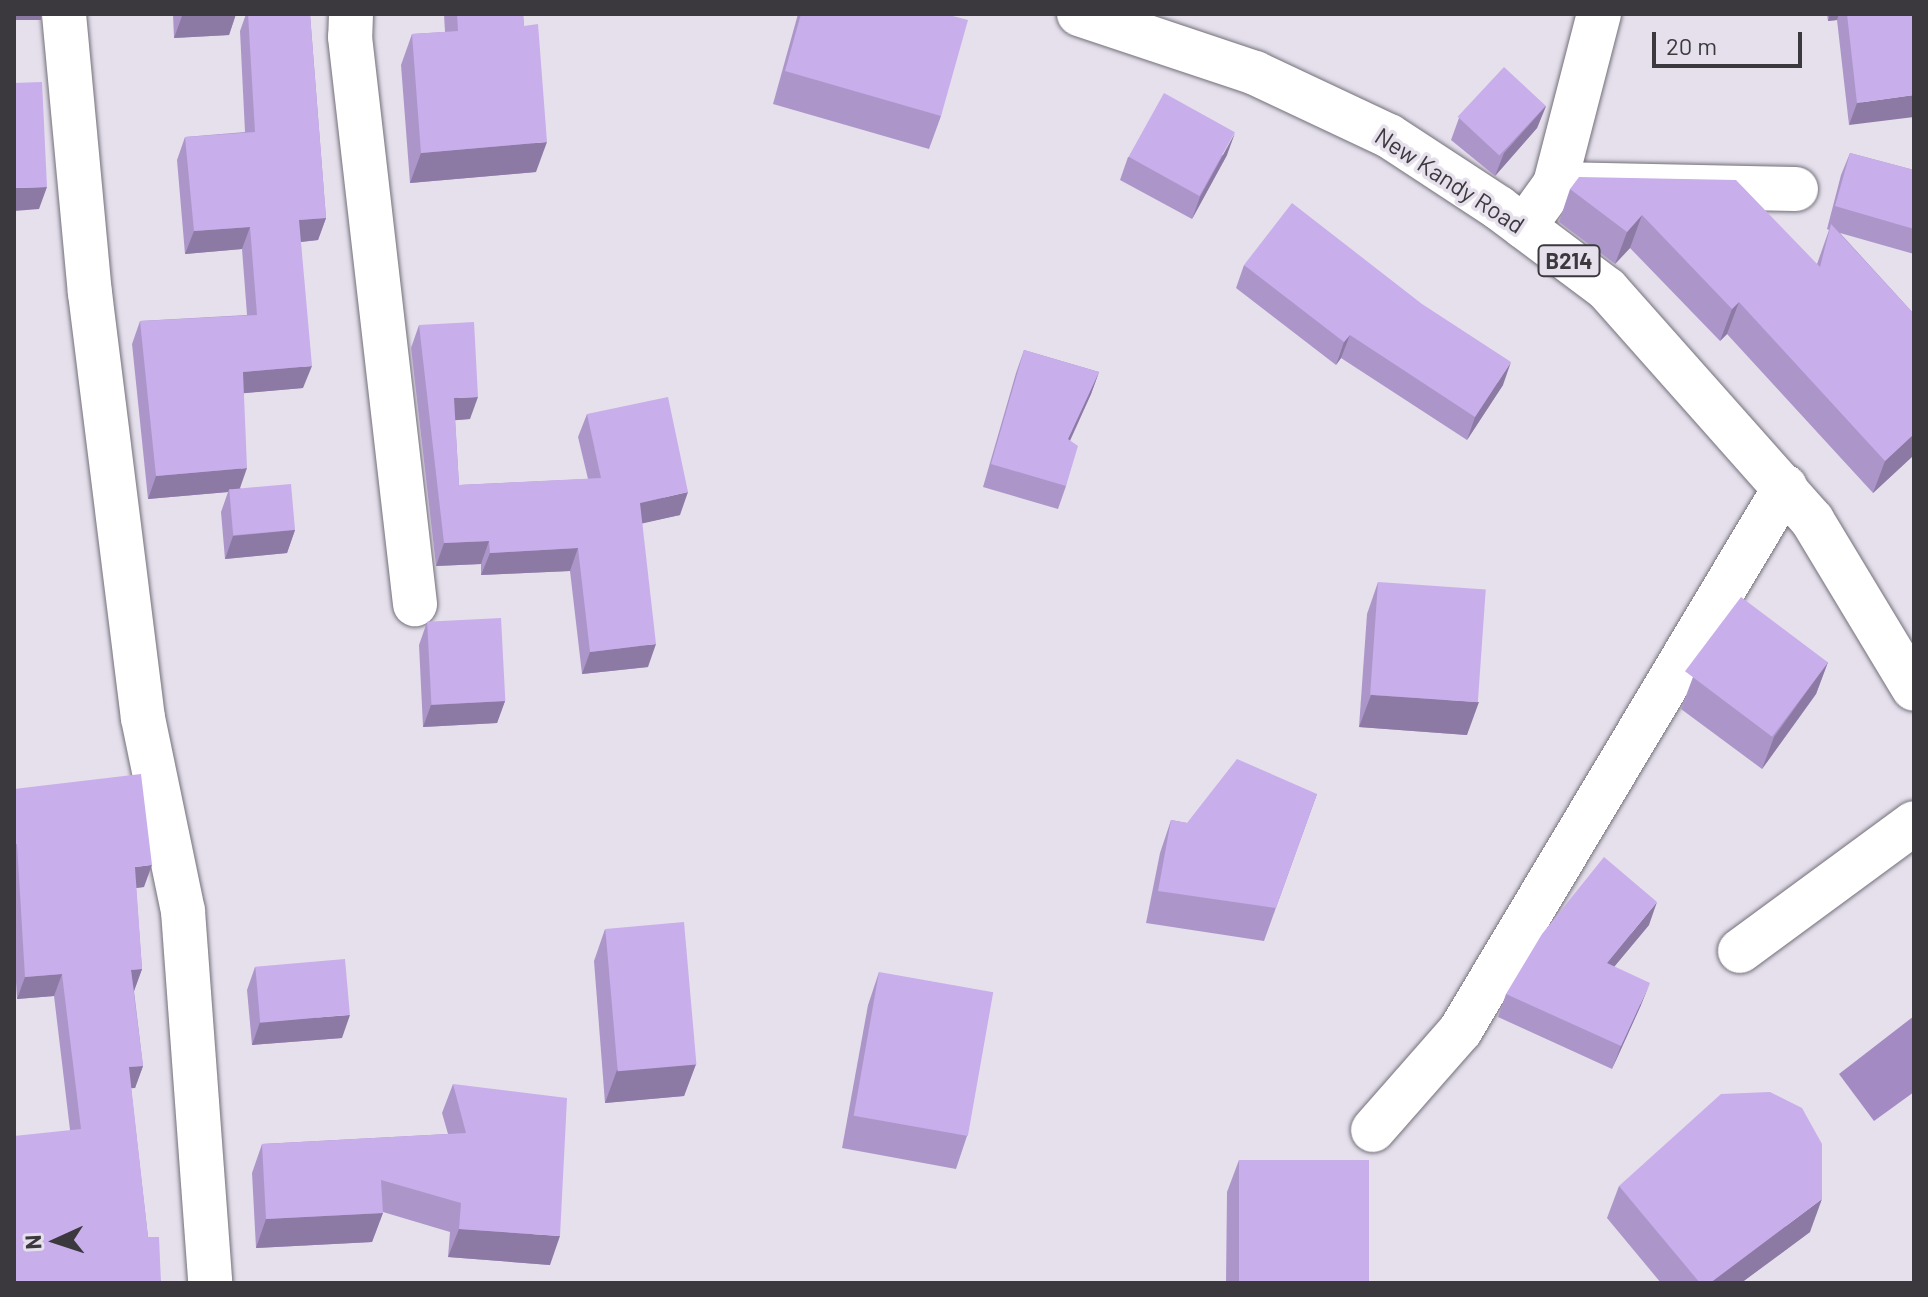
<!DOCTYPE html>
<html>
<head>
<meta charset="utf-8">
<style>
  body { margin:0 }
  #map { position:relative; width:1928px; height:1297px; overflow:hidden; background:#e5e0ec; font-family:Barlow,sans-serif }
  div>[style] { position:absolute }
  .water>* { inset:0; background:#a38ac3 }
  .roads { filter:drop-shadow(0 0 2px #74707a) drop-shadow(0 0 2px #74707a) }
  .street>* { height:44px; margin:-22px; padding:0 22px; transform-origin:22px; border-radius:22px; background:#fff }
  .primary>* { height:44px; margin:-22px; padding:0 22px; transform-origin:22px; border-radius:22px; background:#fff }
  .wall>* { inset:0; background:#ac96c9 }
  .shaded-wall>* { inset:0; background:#8c7aa4; transform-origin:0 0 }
  .building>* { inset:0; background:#c8aeea; transform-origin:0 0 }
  span { translate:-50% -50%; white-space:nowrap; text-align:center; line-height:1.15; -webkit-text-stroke:7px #e5e0ec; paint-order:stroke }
  .shield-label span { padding:2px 6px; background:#e5e0ec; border:2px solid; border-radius:6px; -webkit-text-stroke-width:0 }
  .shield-label { font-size:22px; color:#3b393e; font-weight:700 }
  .street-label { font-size:24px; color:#3b393e }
  .frame { position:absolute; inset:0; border:16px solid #3b393e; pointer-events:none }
  .north { position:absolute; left:16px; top:1201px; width:80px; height:80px; -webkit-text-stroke:6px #e5e0ec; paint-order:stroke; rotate:267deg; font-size:22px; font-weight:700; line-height:32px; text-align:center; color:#3b393e }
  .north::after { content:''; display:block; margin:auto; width:28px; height:36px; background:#3b393e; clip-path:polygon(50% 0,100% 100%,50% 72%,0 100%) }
  .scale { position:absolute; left:1652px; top:32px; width:150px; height:36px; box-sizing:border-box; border:4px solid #3b393e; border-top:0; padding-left:10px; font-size:24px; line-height:28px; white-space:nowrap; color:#3b393e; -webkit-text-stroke:6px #e5e0ec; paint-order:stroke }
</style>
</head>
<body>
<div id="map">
  <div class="water">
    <div style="clip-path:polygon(1914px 1016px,1914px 1092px,1874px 1121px,1839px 1074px)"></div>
  </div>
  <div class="roads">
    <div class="street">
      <div style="left:64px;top:14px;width:280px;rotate:84.7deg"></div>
      <div style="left:90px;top:293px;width:428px;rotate:82.9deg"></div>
      <div style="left:143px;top:718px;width:197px;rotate:78.3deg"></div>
      <div style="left:183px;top:911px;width:373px;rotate:85.8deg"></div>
      <div style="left:351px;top:14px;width:23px;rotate:92deg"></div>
      <div style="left:350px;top:37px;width:571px;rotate:83.46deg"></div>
      <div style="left:1555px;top:184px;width:176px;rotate:-75.5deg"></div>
      <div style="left:1524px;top:227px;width:53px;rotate:-54.2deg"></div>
      <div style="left:1555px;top:184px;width:241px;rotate:1.2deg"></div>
      <div style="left:1740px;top:951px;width:216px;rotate:-36.3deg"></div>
      <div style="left:1373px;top:1130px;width:132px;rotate:-48.7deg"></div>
      <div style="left:1460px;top:1031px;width:634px;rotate:-59.14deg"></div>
    </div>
    <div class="primary">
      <div style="left:1079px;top:14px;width:186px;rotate:18.5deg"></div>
      <div style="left:1255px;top:73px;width:148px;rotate:25.2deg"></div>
      <div style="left:1389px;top:136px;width:131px;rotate:33.2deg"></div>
      <div style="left:1499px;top:208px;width:135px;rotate:36.9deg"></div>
      <div style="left:1607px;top:289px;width:309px;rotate:48.4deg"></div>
      <div style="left:1812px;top:520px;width:197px;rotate:58.9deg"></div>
    </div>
  </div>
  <div class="wall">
    <div style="clip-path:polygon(173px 14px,236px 14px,229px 35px,174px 38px)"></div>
    <div style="clip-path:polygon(246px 14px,310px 14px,326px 218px,318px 240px,301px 242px,303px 388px,244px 393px,240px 488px,295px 530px,287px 553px,225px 559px,221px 512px,228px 492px,148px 499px,132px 344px,140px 321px,247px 315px,242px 249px,185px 254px,177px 160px,185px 137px,245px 132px,240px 31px)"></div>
    <div style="clip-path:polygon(444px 14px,523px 14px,536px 172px,410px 183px,401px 65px,412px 34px,445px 32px)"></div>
    <div style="clip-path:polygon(798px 14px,945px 14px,941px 116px,929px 149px,773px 104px)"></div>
    <div style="clip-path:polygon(1827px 14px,1914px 14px,1849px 125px,1837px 20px,1828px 21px)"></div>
    <div style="clip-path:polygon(1546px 106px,1537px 128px,1495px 176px,1451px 140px,1459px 118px)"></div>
    <div style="clip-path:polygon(1850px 153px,1914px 170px,1914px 254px,1840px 233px,1914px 314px,1914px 455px,1873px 493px,1727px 334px,1720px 341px,1630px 248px,1615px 264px,1559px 222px,1570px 189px,1817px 264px,1829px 230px,1827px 229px,1841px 175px)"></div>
    <div style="clip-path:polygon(1227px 155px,1192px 219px,1120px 180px,1128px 157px)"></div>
    <div style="clip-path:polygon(1244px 265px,1503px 385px,1467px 440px,1341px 358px,1336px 365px,1236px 288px)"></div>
    <div style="clip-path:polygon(419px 325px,470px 419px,455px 420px,459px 485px,588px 479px,578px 437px,587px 414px,680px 515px,642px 523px,648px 667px,582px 674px,570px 571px,481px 575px,481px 564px,436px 566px,411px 348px)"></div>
    <div style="clip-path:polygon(1024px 350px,1099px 372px,1091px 394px,1070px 441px,1066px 486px,1058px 509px,983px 487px,1016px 373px)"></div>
    <div style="clip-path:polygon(1378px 582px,1467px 735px,1359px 727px,1367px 614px)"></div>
    <div style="clip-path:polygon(427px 622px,505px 701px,497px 723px,423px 727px,419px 645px)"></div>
    <div style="clip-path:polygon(1828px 662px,1816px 694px,1762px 769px,1681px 709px,1693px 677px)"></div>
    <div style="clip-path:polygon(14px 789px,144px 887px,136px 888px,142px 969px,134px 991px,143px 1066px,135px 1088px,131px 1088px,148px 1237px,161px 1283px,70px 1130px,54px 996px,17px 999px,14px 948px)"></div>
    <div style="clip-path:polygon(1317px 794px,1264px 941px,1146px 923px,1160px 853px,1171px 820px,1187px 823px)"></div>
    <div style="clip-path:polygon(1649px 925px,1614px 967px,1641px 1005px,1612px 1069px,1498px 1017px,1506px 994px)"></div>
    <div style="clip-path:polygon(605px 929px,696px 1064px,684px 1096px,605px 1103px,594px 961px)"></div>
    <div style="clip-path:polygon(255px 967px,342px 1038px,252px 1045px,247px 990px)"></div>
    <div style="clip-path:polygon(879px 972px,967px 1136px,956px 1169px,842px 1148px,868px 1005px)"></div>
    <div style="clip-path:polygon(453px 1084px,550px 1265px,448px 1257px,450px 1232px,383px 1212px,372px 1242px,256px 1248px,252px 1173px,262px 1144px,448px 1134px,442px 1113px)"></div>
    <div style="clip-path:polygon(1239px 1160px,1367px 1283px,1226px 1283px,1227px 1192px)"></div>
    <div style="clip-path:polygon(1619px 1186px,1810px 1232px,1741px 1283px,1661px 1283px,1607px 1218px)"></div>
  </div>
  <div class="shaded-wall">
    <div style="left:14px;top:14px;width:27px;height:6px"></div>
    <div style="clip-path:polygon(214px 14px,236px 14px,229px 35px,174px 38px,182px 16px)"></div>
    <div style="clip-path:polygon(1830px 14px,1839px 14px,1837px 20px,1828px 21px)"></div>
    <div style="clip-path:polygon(1914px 95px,1914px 117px,1849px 125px,1857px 103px)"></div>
    <div style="clip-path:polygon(1546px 106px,1537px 128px,1495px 176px,1504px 153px)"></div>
    <div style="clip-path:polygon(1235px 133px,1227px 155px,1192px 219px,1200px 197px)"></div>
    <div style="clip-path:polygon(547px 142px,536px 172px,410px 183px,421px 153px)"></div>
    <div style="clip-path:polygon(47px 187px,39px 209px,14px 211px,14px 188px)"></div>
    <div style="clip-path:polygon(1642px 215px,1630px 248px,1615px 264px,1627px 232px)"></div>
    <div style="clip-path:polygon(326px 218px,318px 240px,291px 243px,299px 220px)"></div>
    <div style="clip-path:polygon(250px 227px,242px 249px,185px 254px,194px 231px)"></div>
    <div style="clip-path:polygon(1739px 302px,1727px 334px,1720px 341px,1732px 309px)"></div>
    <div style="clip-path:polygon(1350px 335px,1341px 358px,1336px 365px,1344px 342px)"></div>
    <div style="clip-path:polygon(1511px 362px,1503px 385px,1467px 440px,1475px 417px)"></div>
    <div style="clip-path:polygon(312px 366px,303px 388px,235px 394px,243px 372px)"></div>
    <div style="clip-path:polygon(1099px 372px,1091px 394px,1060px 462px,1068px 439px)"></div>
    <div style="clip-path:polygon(478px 397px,470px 419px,446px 421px,454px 398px)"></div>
    <div style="clip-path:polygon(1914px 434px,1914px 455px,1873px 493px,1885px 461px)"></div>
    <div style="clip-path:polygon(247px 468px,239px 491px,229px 489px,228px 492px,148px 499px,156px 476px)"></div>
    <div style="clip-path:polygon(688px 492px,680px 515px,631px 526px,640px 503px)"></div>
    <div style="clip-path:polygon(295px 530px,287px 553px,225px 559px,233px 536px)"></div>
    <div style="clip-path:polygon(489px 541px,481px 564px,436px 566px,444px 543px)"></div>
    <div style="clip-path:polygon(578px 548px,570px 571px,481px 575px,490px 553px)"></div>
    <div style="clip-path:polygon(656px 644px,648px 667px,582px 674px,590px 652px)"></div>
    <div style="clip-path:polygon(1828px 662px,1816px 694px,1762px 769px,1774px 737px)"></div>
    <div style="clip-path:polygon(1371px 695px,1479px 702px,1467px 735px,1359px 727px)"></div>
    <div style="clip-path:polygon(505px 701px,497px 723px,423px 727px,431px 705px)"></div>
    <div style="clip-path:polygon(152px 865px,144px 887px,127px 889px,135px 867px)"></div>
    <div style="clip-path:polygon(1657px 902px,1649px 925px,1598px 986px,1607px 963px)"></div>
    <div style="clip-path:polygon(142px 969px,134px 991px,131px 970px)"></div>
    <div style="clip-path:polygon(62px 974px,54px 996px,17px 999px,25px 977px)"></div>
    <div style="clip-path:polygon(1650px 983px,1641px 1005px,1612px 1069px,1621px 1046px)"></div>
    <div style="clip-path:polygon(350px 1015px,342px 1038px,252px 1045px,260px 1022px)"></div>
    <div style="clip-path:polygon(696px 1064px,684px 1096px,605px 1103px,617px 1070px)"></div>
    <div style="clip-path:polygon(143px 1066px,135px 1088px,121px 1089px,129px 1067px)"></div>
    <div style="clip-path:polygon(1822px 1199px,1810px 1232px,1741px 1283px,1710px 1283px)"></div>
    <div style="clip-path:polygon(383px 1213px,372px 1242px,256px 1248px,266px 1219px)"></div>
    <div style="clip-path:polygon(459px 1229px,560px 1236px,550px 1265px,448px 1257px)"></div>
  </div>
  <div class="building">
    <div style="clip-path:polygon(182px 14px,214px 14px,182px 16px)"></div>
    <div style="clip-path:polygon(248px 14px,310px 14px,326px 218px,299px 220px,312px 366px,243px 372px,247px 468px,156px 476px,140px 321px,257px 315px,250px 227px,194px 231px,185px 137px,255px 132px)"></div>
    <div style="clip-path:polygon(457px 14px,523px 14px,524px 26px,538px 24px,547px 142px,421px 153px,412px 34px,458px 31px)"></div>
    <div style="clip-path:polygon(801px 14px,945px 14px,968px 20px,941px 116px,785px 71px)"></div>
    <div style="clip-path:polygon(1847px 14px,1914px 14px,1914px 95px,1857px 103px)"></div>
    <div style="left:1504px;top:67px;width:57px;height:68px;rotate:43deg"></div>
    <div style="clip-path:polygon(42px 82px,47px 187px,14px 188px,14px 83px)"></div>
    <div style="left:1164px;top:93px;width:81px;height:73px;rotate:29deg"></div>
    <div style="clip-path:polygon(1850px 153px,1914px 170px,1914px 229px,1835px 206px)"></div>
    <div style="clip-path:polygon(1579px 177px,1736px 180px,1820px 267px,1831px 224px,1914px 314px,1914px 434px,1885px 461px,1739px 302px,1732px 309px,1642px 215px,1627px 232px,1570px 189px)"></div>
    <div style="clip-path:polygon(1292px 203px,1422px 304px,1511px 362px,1475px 417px,1350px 335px,1344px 342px,1244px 265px)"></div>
    <div style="clip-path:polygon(474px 322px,478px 397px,454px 398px,459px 485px,601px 478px,587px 414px,668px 397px,688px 492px,640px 503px,656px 644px,590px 652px,578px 548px,490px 553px,489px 541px,444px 543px,419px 325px)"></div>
    <div style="clip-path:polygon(1024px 350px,1099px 372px,1068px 439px,1078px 446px,1066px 486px,991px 464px)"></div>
    <div style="left:291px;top:484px;width:46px;height:62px;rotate:85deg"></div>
    <div style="left:1378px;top:582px;width:108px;height:113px;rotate:4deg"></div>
    <div style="left:1741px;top:597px;width:109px;height:93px;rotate:37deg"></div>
    <div style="left:501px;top:618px;width:83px;height:74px;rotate:87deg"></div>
    <div style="clip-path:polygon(1237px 759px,1317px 794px,1276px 908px,1158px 891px,1171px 820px,1187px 823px)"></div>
    <div style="clip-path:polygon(141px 774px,152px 865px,135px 867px,142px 969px,131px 970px,143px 1066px,129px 1067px,148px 1237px,159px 1237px,161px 1283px,14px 1283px,14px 1136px,81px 1129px,62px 974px,25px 977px,17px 844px,14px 844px,14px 789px)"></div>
    <div style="clip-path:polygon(1604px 857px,1657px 902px,1607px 963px,1650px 983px,1621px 1046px,1506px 994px,1542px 934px)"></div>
    <div style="left:684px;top:922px;width:143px;height:79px;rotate:85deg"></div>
    <div style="left:345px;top:959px;width:56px;height:90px;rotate:85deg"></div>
    <div style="left:879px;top:972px;width:116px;height:146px;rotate:10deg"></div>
    <div style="clip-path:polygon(453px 1084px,567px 1098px,560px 1236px,459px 1229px,461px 1203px,381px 1180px,383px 1213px,266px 1219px,262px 1144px,466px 1133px)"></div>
    <div style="clip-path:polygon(1770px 1092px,1802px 1108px,1822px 1144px,1822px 1199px,1710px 1283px,1700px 1283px,1619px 1186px,1721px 1094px)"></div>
    <div style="left:1239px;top:1160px;width:130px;height:123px"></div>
  </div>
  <div class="shield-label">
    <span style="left:1569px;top:261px">B214</span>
  </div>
  <div class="street-label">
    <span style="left:1450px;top:180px;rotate:33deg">New Kandy Road</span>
  </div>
  <div class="frame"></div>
  <div class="north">N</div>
  <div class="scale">20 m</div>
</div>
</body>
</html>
